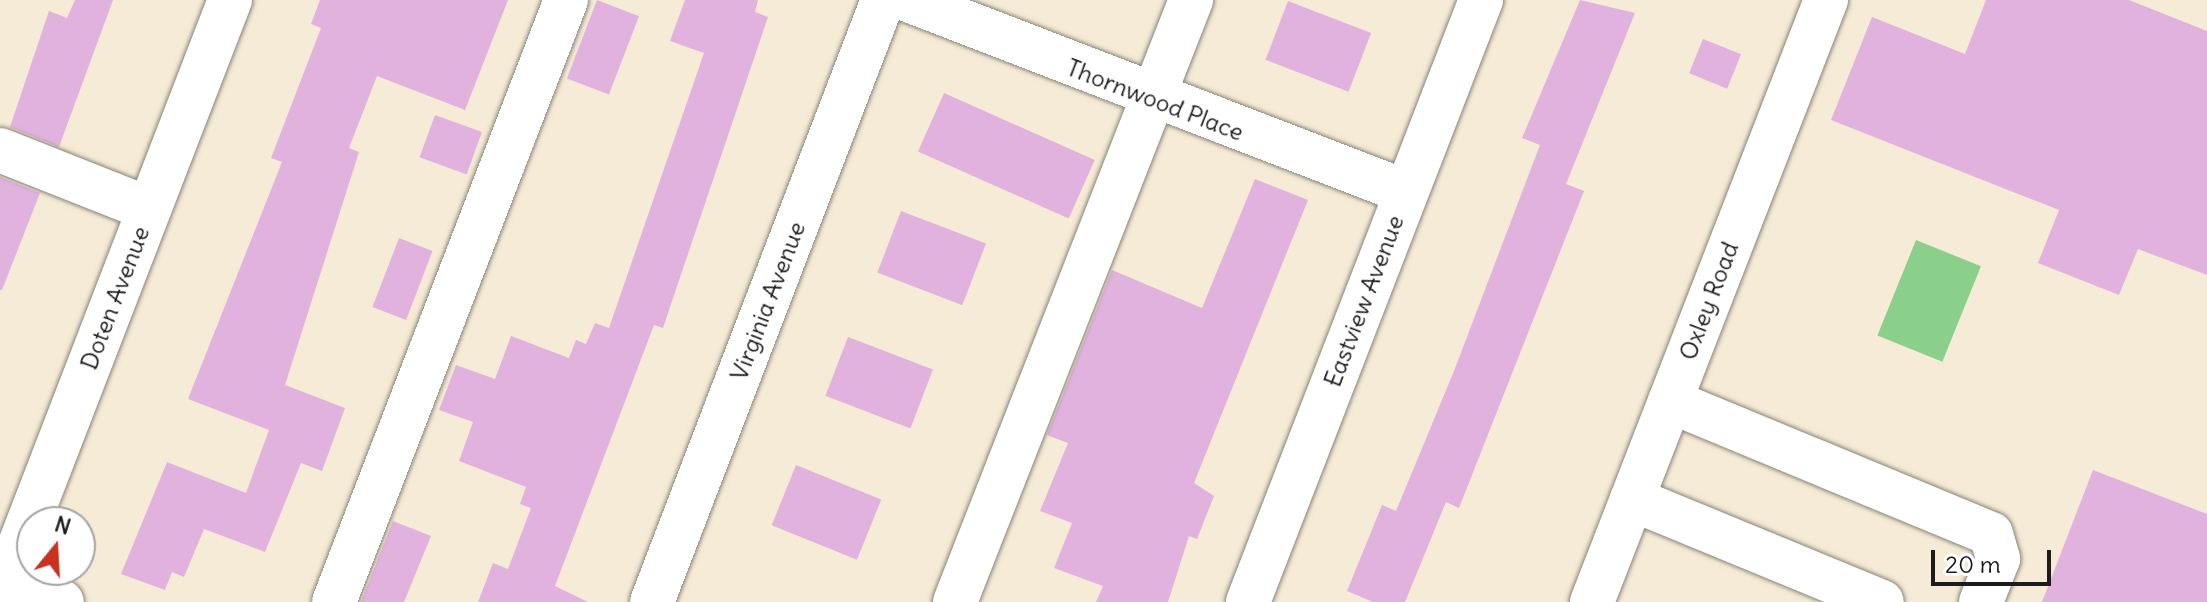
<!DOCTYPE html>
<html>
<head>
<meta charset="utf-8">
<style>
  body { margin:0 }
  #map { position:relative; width:2207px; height:602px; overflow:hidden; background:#f5ebd6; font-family:Delius,sans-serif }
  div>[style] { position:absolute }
  .green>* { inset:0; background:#8ad08a; transform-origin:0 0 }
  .building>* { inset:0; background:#e2b2df; transform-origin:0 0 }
  .roads { filter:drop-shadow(0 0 2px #888479) drop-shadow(0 0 2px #888479) }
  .minor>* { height:44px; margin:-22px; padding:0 22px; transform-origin:22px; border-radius:22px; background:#fff }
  span { translate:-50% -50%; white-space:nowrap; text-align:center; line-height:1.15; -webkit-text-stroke:8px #fff; paint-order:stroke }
  .street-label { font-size:24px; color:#1c1c1c }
  .north { position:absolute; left:16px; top:506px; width:80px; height:80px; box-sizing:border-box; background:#fff; border:2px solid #a4a4a4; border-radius:50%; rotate:18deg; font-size:22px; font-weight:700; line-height:32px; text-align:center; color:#1c1c1c }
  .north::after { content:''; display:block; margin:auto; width:28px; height:36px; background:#c8321e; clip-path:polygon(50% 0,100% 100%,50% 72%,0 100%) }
  .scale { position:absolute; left:1931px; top:550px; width:120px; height:36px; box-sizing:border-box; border:4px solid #1c1c1c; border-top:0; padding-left:10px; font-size:24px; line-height:28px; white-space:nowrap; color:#1c1c1c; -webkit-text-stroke:6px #fff; paint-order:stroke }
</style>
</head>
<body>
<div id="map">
  <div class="green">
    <div style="left:1916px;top:240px;width:70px;height:103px;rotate:22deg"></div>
  </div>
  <div class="building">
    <div style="clip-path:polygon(75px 0,113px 0,59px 147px,10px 127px,49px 11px,67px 18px)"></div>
    <div style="clip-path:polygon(320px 0,508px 0,465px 110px,377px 76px,349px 148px,359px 152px,285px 385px,345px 408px,322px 471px,301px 463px,265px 552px,204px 529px,184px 577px,172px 572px,165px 590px,121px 574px,167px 462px,246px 493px,269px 430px,188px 399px,282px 162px,271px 158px,321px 28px,311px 24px)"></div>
    <div style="left:597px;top:0;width:45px;height:84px;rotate:21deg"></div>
    <div style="clip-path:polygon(685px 0,758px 0,755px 12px,768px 17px,663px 328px,654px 325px,555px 586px,588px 602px,478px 602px,493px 563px,508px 569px,531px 508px,520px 504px,526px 487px,459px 461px,473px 422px,439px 410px,456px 365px,495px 379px,511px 336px,569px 358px,576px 340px,586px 344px,595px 323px,609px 328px,704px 53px,670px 41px)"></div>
    <div style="clip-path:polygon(1580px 0,1635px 13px,1566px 184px,1584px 191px,1459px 508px,1446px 502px,1405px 602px,1373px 602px,1347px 591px,1382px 505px,1396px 511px,1454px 371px,1540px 145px,1522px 138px)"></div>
    <div style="clip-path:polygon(1986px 0,2129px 0,2207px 31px,2207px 275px,2138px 249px,2119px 295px,2038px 263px,2059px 210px,1831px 120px,1872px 17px,1965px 54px)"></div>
    <div style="left:1288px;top:1px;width:89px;height:63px;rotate:21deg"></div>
    <div style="left:1703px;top:39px;width:41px;height:37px;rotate:22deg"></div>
    <div style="left:944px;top:93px;width:165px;height:64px;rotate:24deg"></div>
    <div style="left:435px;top:115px;width:50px;height:45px;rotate:20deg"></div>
    <div style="clip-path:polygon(0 177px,40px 193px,2px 290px,0 290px)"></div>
    <div style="clip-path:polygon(1255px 179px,1308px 200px,1194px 483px,1214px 496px,1197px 539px,1189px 536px,1168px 602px,1096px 602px,1103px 586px,1054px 568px,1072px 523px,1040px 511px,1068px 443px,1047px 435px,1112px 270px,1202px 308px)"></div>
    <div style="left:901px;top:211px;width:91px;height:66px;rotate:21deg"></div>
    <div style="left:399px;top:238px;width:36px;height:74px;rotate:21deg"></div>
    <div style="left:848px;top:337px;width:91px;height:63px;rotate:21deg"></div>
    <div style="left:796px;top:465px;width:92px;height:65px;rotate:22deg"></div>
    <div style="clip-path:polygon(2093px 470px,2207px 514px,2207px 602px,2042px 602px)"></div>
    <div style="clip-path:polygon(393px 521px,431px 536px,404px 602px,361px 602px)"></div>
  </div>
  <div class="roads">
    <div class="minor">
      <div style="left:908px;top:0;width:534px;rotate:21.08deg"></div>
      <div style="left:0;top:150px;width:160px;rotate:21.6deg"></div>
      <div style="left:1670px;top:401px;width:347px;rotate:22.5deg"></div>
      <div style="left:1991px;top:534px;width:26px;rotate:74deg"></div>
      <div style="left:1998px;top:559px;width:46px;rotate:111.6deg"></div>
      <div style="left:1632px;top:499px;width:270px;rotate:22.4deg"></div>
      <div style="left:0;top:576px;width:67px;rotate:22.8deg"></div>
      <div style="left:0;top:596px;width:639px;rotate:-68.9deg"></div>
      <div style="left:334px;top:602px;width:645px;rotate:-68.92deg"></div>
      <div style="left:652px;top:602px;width:645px;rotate:-69.01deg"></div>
      <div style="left:955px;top:602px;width:647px;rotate:-68.59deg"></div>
      <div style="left:1248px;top:602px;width:646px;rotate:-68.84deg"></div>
      <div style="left:1592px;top:602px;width:646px;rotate:-68.76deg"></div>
    </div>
  </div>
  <div class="street-label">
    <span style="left:1155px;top:100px;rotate:21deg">Thornwood Place</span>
    <span style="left:115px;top:298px;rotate:-69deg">Doten Avenue</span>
    <span style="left:768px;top:301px;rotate:-69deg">Virginia Avenue</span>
    <span style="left:1364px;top:301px;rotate:-69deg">Eastview Avenue</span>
    <span style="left:1709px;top:301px;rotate:-69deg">Oxley Road</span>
  </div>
  <div class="north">N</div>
  <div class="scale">20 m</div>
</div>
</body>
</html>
